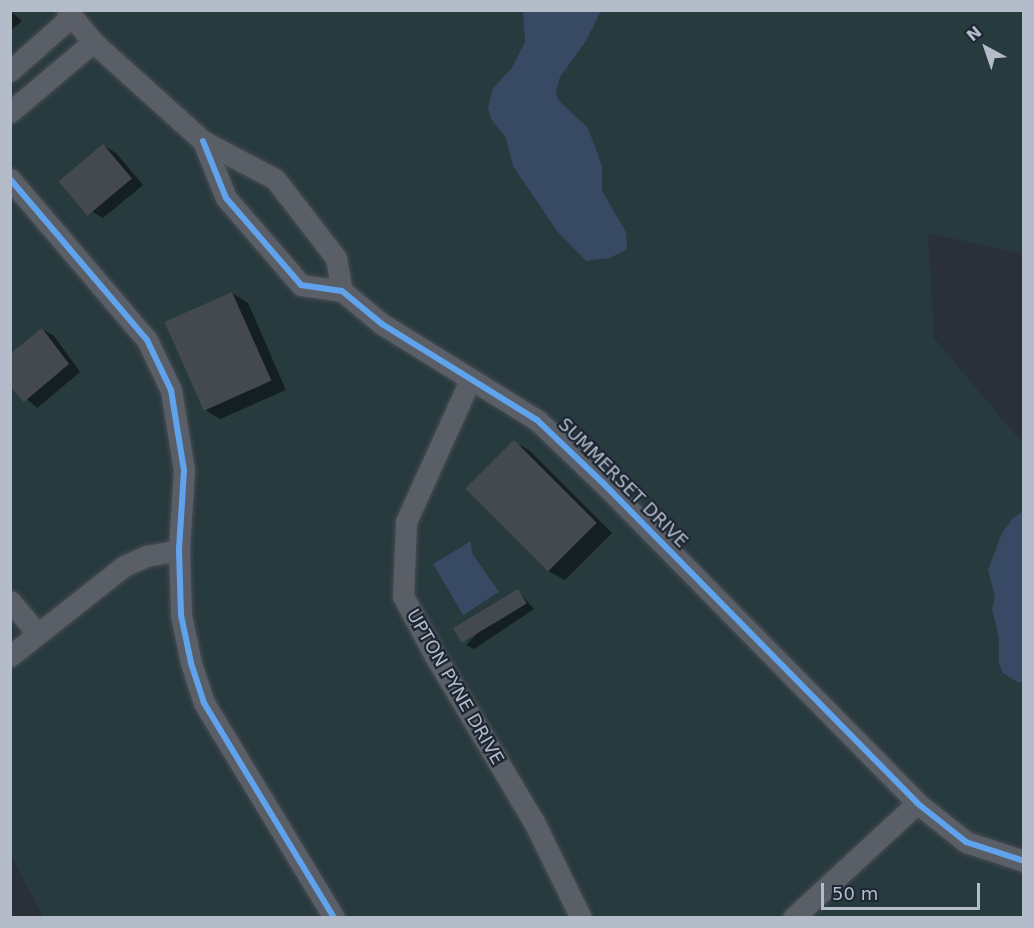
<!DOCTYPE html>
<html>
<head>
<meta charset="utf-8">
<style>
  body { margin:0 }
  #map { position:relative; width:1034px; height:928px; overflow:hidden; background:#2a3038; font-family:"DejaVu Sans",sans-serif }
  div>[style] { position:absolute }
  .green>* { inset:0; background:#273a3e }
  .water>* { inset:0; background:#384963 }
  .shadow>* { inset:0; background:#0007 }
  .building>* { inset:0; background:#444950; transform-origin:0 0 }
  .roads { filter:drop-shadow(0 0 2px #484c53) drop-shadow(0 0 2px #484c53) }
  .street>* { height:21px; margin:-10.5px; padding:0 10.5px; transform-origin:10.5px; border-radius:10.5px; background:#5a5e66 }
  .cycleway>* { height:6px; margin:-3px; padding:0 3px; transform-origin:3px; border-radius:3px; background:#60a3ed }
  span { translate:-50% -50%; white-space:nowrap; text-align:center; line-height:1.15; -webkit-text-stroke:4.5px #1d2633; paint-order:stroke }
  .street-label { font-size:18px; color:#b4bcc9 }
  .frame { position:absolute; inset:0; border:12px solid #b4bcc9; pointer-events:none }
  .north { position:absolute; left:956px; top:18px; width:60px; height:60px; -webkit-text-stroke:4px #1d2633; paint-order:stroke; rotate:320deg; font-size:16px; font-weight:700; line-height:24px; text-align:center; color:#b4bcc9 }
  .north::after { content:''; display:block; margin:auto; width:21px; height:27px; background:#b4bcc9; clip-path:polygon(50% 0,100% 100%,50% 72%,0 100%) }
  .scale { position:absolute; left:821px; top:883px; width:159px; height:27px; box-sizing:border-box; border:3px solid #b4bcc9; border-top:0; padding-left:8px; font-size:18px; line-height:21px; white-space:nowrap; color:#b4bcc9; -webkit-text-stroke:4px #1d2633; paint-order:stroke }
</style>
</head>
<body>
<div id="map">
  <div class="green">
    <div style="clip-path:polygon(11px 11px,1023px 11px,1023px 254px,928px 233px,934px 338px,1023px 444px,1023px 917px,43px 917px,11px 855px)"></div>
  </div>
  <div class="water">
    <div style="clip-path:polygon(523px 11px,601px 11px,586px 41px,560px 77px,556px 91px,558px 100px,588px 128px,602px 166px,602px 191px,626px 232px,627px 249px,610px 258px,586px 261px,557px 231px,513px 166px,506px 138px,491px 119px,488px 107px,493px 88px,511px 69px,525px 42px)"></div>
    <div style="clip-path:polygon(1023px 511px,1024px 682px,1017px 682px,1003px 673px,999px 664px,999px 638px,992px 609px,995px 596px,988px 570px,1002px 533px,1013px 518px)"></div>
    <div style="clip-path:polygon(471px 541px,472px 553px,499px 592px,463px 615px,433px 564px)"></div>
  </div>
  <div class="shadow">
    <div style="clip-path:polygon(10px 10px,22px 21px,10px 31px)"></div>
    <div style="clip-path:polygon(104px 146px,116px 153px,143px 185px,103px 218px,91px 211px)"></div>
    <div style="clip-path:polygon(232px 293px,248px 303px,286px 390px,220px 419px,204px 409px)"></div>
    <div style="clip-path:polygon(42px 329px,54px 336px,80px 372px,37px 408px,10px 384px)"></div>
    <div style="clip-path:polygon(514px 442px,530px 451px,612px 533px,565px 580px,548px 571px)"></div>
    <div style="clip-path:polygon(518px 591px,534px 609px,474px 649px,466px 645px)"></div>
  </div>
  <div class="building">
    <div style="left:103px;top:144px;width:45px;height:58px;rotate:50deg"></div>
    <div style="left:232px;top:292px;width:97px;height:74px;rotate:66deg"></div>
    <div style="clip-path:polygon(42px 328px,69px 364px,24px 402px,10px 387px,10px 354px)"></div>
    <div style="left:514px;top:440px;width:117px;height:69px;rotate:45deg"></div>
    <div style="left:518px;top:589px;width:17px;height:76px;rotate:59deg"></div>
  </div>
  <div class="roads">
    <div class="street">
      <div style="left:67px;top:10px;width:41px;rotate:50.9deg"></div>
      <div style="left:93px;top:42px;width:148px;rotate:42deg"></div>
      <div style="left:203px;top:141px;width:81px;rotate:27.8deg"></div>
      <div style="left:275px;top:179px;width:100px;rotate:52.3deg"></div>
      <div style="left:336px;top:258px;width:34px;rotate:80deg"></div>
      <div style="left:10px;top:71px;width:83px;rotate:-41.6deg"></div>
      <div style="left:10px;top:112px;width:109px;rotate:-40.1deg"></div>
      <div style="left:203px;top:141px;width:61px;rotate:68deg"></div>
      <div style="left:226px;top:198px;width:115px;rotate:49.2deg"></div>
      <div style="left:301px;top:285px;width:41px;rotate:8.3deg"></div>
      <div style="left:342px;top:291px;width:52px;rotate:39.5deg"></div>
      <div style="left:382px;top:324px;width:182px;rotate:31.8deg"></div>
      <div style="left:537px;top:420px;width:94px;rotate:43.7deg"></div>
      <div style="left:605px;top:485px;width:445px;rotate:45.5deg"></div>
      <div style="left:917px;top:803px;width:63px;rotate:38.5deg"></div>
      <div style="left:966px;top:842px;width:61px;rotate:18.1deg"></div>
      <div style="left:10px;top:179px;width:211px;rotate:49.6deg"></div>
      <div style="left:147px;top:340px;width:55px;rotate:64.4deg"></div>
      <div style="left:171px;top:390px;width:81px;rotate:80.8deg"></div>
      <div style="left:184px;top:470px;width:80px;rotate:93.6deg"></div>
      <div style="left:179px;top:550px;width:65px;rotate:88.2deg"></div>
      <div style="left:181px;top:615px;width:49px;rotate:78.2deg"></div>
      <div style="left:191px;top:663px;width:42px;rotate:72deg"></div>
      <div style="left:204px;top:703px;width:251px;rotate:58.8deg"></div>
      <div style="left:470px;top:380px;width:156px;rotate:114.3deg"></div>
      <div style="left:406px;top:522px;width:74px;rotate:92.3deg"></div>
      <div style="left:403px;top:596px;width:68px;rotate:61.9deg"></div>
      <div style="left:435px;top:656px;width:193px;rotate:59.2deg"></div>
      <div style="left:534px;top:822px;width:107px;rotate:63.9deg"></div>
      <div style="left:10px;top:601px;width:42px;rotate:49.8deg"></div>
      <div style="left:10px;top:656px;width:145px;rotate:-38.3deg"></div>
      <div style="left:124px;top:566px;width:24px;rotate:-24deg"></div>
      <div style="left:146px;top:556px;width:34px;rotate:-10deg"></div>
      <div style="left:793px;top:918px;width:169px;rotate:-42.8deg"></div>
    </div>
  </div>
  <div class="cycleway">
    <div style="left:203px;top:141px;width:61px;rotate:68deg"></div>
    <div style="left:226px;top:198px;width:115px;rotate:49.2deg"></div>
    <div style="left:301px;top:285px;width:41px;rotate:8.3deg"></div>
    <div style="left:342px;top:291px;width:52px;rotate:39.5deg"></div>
    <div style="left:382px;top:324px;width:182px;rotate:31.8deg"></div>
    <div style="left:537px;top:420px;width:94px;rotate:43.7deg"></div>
    <div style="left:605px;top:485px;width:445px;rotate:45.5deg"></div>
    <div style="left:917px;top:803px;width:63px;rotate:38.5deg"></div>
    <div style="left:966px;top:842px;width:61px;rotate:18.1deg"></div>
    <div style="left:10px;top:179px;width:211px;rotate:49.6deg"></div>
    <div style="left:147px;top:340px;width:55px;rotate:64.4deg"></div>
    <div style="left:171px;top:390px;width:81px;rotate:80.8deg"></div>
    <div style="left:184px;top:470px;width:80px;rotate:93.6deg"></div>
    <div style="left:179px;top:550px;width:65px;rotate:88.2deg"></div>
    <div style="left:181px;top:615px;width:49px;rotate:78.2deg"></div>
    <div style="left:191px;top:663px;width:42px;rotate:72deg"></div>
    <div style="left:204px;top:703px;width:251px;rotate:58.8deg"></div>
  </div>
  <div class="street-label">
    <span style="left:623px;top:483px;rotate:45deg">SUMMERSET DRIVE</span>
    <span style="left:455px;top:687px;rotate:60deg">UPTON PYNE DRIVE</span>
  </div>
  <div class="frame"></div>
  <div class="north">N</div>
  <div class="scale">50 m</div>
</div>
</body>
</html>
